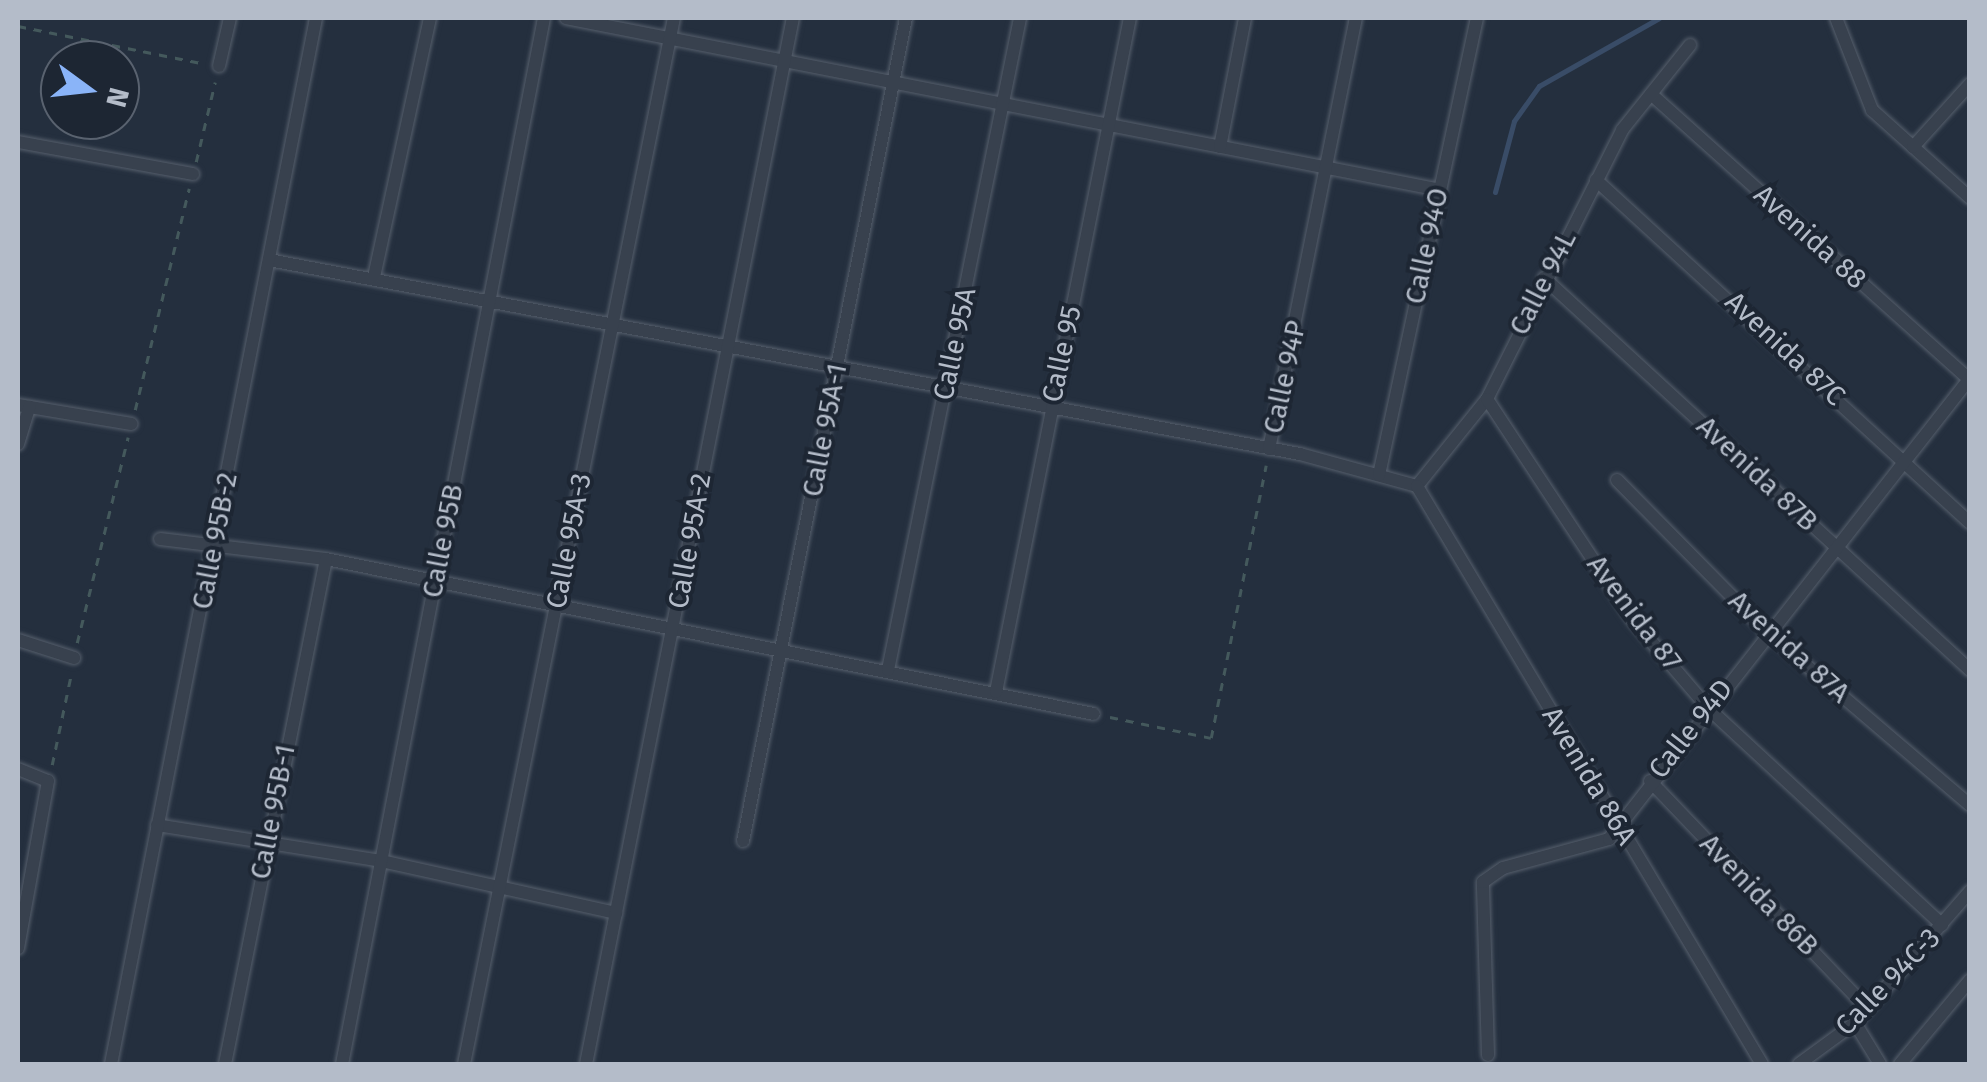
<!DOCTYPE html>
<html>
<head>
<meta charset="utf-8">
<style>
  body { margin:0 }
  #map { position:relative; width:1987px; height:1082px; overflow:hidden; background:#242f3e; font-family:"Fira Sans",sans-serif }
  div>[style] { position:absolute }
  .stream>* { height:5px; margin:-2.5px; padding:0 2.5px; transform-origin:2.5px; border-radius:2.5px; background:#394c67 }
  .path>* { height:2.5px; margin-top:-1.25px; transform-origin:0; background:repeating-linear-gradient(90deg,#44595c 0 8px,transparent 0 16px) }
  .roads { filter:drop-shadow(0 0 2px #565f6c) drop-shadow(0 0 2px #565f6c) }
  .street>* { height:12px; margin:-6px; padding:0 6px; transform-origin:6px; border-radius:6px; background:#38414e }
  span { translate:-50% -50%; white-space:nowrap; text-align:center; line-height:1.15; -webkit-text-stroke:8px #1d2633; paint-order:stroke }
  .street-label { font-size:28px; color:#b4bcc9 }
  .frame { position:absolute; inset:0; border:20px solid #b4bcc9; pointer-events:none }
  .north { position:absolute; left:40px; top:40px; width:100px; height:100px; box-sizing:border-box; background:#1d2633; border:2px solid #59626f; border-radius:50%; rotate:105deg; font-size:28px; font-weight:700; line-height:40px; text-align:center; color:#b4bcc9 }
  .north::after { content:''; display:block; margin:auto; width:35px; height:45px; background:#8ab4f8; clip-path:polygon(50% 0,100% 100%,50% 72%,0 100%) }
</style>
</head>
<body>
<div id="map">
  <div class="stream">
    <div style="left:1495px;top:192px;width:73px;rotate:-75deg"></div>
    <div style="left:1514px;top:121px;width:43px;rotate:-54.5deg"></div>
    <div style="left:1539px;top:86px;width:138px;rotate:-29.5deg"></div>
  </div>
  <div class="path">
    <div style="left:18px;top:26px;width:188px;rotate:11.4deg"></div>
    <div style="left:196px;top:162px;width:82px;rotate:-76.6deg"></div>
    <div style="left:135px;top:410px;width:228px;rotate:-76.3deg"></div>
    <div style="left:77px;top:643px;width:212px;rotate:-76.1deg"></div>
    <div style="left:1110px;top:717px;width:103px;rotate:11.7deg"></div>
    <div style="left:1211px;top:738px;width:278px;rotate:-78.6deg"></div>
    <div style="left:52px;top:765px;width:92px;rotate:-78.1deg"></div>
  </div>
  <div class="roads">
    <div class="street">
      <div style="left:566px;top:18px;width:891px;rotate:11.13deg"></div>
      <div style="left:1836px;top:18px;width:99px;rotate:68.6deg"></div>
      <div style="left:1872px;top:110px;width:132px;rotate:41.9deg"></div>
      <div style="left:219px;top:66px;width:49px;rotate:-77.1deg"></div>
      <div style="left:1651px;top:94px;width:428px;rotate:41.9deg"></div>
      <div style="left:18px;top:142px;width:178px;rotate:10.4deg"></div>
      <div style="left:1220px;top:147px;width:131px;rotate:-79deg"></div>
      <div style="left:1913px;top:147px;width:85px;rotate:-47.9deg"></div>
      <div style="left:1596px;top:180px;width:507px;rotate:42.52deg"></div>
      <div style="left:269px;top:260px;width:1049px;rotate:10.66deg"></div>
      <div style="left:1300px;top:454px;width:121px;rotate:15.3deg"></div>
      <div style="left:1417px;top:486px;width:112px;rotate:-51.2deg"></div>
      <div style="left:1487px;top:399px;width:301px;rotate:-63.3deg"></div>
      <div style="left:1622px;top:130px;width:109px;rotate:-51.3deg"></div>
      <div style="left:374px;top:277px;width:265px;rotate:-77.8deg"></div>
      <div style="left:1544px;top:278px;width:579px;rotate:42.62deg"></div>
      <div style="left:1487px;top:399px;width:263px;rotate:56.6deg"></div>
      <div style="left:1632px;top:619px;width:117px;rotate:49.5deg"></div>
      <div style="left:1708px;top:708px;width:319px;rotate:42.8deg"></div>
      <div style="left:18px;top:405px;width:115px;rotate:9.5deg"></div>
      <div style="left:18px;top:444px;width:39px;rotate:-73deg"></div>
      <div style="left:1269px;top:449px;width:440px;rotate:-78.6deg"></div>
      <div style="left:1379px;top:475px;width:467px;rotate:-77.9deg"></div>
      <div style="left:1617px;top:480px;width:212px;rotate:45.4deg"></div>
      <div style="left:1766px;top:631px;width:268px;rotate:40.5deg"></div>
      <div style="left:1417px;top:486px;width:673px;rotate:59.17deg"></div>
      <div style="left:160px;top:539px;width:167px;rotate:6.9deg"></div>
      <div style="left:326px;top:559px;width:783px;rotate:11.41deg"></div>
      <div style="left:18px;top:640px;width:59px;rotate:17.8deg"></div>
      <div style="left:888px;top:670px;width:665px;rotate:-78.55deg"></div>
      <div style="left:996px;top:692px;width:687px;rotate:-78.76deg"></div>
      <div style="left:18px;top:769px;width:32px;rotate:22deg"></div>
      <div style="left:48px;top:781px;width:170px;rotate:100.2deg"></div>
      <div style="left:1650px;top:781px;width:315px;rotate:46.3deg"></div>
      <div style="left:157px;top:825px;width:227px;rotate:9.1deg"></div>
      <div style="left:381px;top:861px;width:241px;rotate:12.5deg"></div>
      <div style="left:743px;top:841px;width:839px;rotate:-78.8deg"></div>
      <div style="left:1855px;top:1023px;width:48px;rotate:58.6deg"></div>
      <div style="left:1488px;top:1055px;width:173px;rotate:-91.7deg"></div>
      <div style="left:1483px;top:882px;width:24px;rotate:-35deg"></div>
      <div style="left:1503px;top:868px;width:110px;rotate:-15.3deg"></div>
      <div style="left:1609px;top:839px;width:586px;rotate:-51.94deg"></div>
      <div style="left:111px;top:1064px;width:1066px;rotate:-78.91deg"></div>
      <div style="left:225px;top:1064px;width:515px;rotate:-78.69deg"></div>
      <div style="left:342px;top:1064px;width:1065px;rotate:-79.07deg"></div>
      <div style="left:464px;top:1064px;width:1067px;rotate:-78.65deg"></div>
      <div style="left:586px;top:1064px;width:1066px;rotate:-78.81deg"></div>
      <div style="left:1799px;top:1064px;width:69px;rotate:-36.2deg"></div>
      <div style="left:1855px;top:1023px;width:175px;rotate:-48.9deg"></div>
      <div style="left:1900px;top:1064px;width:109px;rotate:-50.2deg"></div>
    </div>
  </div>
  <div class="street-label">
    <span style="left:1810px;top:237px;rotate:42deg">Avenida 88</span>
    <span style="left:1427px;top:246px;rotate:-78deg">Calle 94O</span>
    <span style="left:1543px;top:283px;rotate:-63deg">Calle 94L</span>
    <span style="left:955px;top:344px;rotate:-78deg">Calle 95A</span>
    <span style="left:1785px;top:349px;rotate:43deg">Avenida 87C</span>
    <span style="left:1062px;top:354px;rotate:-78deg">Calle 95</span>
    <span style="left:1285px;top:377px;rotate:-78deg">Calle 94P</span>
    <span style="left:825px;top:430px;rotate:-79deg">Calle 95A-1</span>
    <span style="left:1757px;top:474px;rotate:43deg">Avenida 87B</span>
    <span style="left:215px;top:541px;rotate:-79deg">Calle 95B-2</span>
    <span style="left:443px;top:541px;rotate:-79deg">Calle 95B</span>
    <span style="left:569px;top:541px;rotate:-79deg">Calle 95A-3</span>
    <span style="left:690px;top:541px;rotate:-80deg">Calle 95A-2</span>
    <span style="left:1634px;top:613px;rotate:53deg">Avenida 87</span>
    <span style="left:1789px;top:647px;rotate:42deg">Avenida 87A</span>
    <span style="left:1691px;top:729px;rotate:-52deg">Calle 94D</span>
    <span style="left:1589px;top:776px;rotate:59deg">Avenida 86A</span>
    <span style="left:273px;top:812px;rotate:-79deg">Calle 95B-1</span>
    <span style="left:1759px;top:895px;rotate:46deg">Avenida 86B</span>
    <span style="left:1888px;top:982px;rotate:-46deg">Calle 94C-3</span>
  </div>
  <div class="frame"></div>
  <div class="north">N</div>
</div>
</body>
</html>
